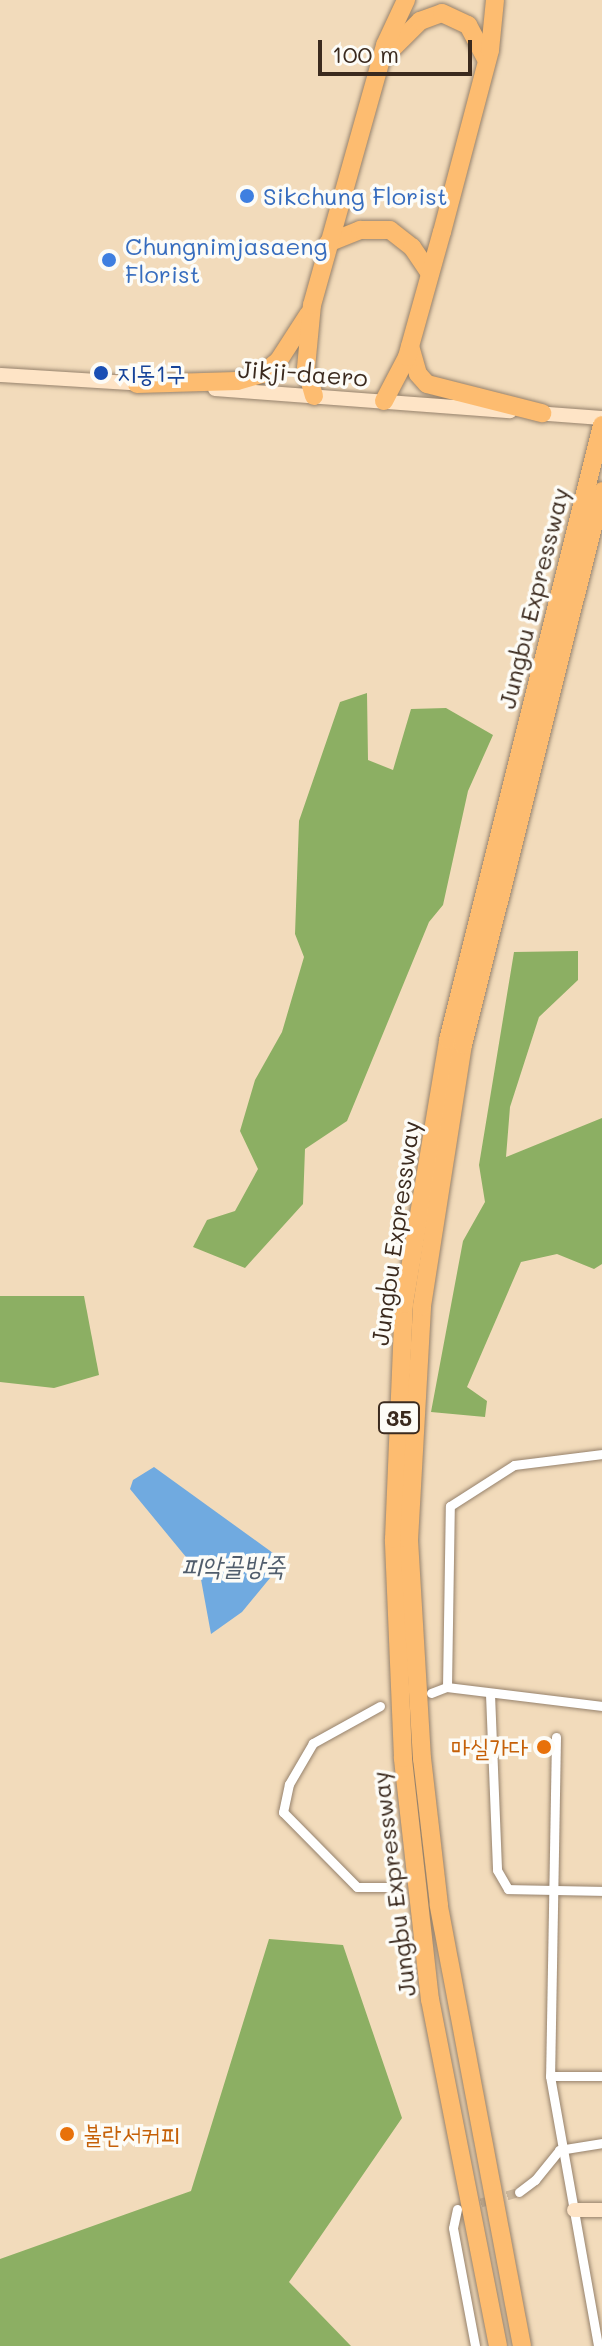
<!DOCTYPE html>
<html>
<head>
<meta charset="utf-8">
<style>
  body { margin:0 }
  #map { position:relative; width:602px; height:2346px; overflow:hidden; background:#f2dbbb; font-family:Mali,"Poor Story",sans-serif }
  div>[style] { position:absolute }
  .forest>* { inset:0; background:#8caf63 }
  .water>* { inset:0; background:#70aae0 }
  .street-tunnel>* { height:9px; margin-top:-4.5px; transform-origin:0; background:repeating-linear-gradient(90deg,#cdb89c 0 9px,transparent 0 13.5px) }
  .roads { filter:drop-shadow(0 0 2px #96826c) drop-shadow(0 0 2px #96826c) }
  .street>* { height:9px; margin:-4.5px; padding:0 4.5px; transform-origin:4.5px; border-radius:4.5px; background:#fff }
  .secondary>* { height:14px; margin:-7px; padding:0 7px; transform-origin:7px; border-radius:7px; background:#fee4c6 }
  .highway>* { height:18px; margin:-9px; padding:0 9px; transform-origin:9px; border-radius:9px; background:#fdbc70 }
  .dots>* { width:22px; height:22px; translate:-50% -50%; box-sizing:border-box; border:4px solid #fdfcf7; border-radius:50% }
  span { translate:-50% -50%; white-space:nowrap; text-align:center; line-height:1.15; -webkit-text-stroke:7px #fdfcf7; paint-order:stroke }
  .shield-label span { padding:2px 6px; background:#fdfcf7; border:2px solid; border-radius:6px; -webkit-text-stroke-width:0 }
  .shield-label { font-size:22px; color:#3b2a1e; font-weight:700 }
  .shop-label { font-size:24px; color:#366cbe }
  .left { translate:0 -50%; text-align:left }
  .transit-label { font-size:24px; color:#164399 }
  .street-label { font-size:24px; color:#3b2a1e }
  .food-label { font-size:24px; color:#c56008 }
  .right { translate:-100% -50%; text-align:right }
  .water-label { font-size:26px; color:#505d6c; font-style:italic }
  .scale { position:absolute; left:318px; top:40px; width:154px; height:36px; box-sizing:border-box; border:4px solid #3b2a1e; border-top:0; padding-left:10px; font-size:24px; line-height:28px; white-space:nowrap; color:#3b2a1e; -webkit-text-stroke:6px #fdfcf7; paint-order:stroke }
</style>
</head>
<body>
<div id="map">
  <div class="forest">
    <div style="clip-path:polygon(367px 693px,368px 760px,393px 770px,411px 709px,446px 708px,493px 735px,468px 791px,443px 905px,429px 922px,347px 1121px,305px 1149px,303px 1204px,245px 1268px,193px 1247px,207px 1220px,235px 1211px,258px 1169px,240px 1131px,255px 1080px,282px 1032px,304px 957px,295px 934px,299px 821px,340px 702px)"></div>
    <div style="clip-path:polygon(578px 951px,578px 980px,539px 1017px,510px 1107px,506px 1157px,602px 1118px,602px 1264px,594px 1269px,557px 1254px,521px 1262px,467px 1387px,487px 1401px,485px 1417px,431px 1412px,463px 1241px,485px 1202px,479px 1165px,514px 952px)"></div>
    <div style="clip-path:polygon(0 1296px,84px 1296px,99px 1375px,54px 1388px,0 1382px)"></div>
    <div style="clip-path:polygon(269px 1939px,343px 1945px,402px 2118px,289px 2282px,351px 2346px,0 2346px,0 2259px,191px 2191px)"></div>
  </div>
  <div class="water">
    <div style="clip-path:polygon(154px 1467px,284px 1561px,242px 1612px,211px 1634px,200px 1574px,130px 1489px,133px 1480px)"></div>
  </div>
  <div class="street-tunnel">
    <div style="left:468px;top:2206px;width:53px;rotate:-15.4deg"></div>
  </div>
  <div class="roads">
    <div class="street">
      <div style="left:447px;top:1687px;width:181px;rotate:-89.1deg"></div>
      <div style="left:450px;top:1506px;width:76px;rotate:-32.6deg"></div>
      <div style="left:514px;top:1465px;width:89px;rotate:-7.1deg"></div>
      <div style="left:431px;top:1693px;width:17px;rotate:-21deg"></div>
      <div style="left:447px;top:1687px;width:156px;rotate:7deg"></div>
      <div style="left:490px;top:1694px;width:176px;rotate:87.7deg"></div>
      <div style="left:497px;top:1870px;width:22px;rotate:60deg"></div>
      <div style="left:508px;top:1889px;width:94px;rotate:1.2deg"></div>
      <div style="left:380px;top:1706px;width:77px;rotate:151.1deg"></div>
      <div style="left:313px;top:1743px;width:48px;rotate:120.3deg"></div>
      <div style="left:289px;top:1784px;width:29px;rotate:102deg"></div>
      <div style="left:283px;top:1812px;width:105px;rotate:45.4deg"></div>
      <div style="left:357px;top:1887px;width:35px"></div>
      <div style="left:556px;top:1737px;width:339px;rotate:91deg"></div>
      <div style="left:550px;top:2076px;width:274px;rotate:79.9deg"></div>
      <div style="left:550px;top:2076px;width:52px"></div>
      <div style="left:519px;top:2192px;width:20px;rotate:-37deg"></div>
      <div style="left:535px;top:2180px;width:38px;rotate:-51deg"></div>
      <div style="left:559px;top:2150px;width:44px;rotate:-9.2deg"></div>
      <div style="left:457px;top:2209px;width:19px;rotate:102deg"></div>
      <div style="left:453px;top:2228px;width:120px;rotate:79.4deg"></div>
    </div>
    <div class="secondary">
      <div style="left:0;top:375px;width:147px;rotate:3.5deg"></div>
      <div style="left:215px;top:389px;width:296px;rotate:4.3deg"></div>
      <div style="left:535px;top:413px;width:67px;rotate:4.3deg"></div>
      <div style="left:574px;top:2210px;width:28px"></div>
    </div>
    <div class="highway">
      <div style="left:387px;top:54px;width:47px;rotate:-45deg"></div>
      <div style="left:420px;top:21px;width:23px;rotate:-20deg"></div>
      <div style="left:442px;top:13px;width:29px;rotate:25deg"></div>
      <div style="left:468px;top:25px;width:40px;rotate:62deg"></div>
      <div style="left:328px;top:243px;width:35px;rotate:-22deg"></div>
      <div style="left:360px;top:230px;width:30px"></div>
      <div style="left:390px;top:230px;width:28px;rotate:38deg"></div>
      <div style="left:412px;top:247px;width:32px;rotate:56deg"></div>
      <div style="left:410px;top:346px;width:29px;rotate:74deg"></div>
      <div style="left:418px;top:374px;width:13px;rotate:48deg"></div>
      <div style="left:427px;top:384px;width:119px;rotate:14.2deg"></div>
      <div style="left:137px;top:384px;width:100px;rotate:-1.7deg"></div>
      <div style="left:237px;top:381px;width:26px;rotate:-16deg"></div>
      <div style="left:262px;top:374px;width:22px;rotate:-39deg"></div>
      <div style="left:279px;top:360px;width:54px;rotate:-57.2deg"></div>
      <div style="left:314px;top:396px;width:29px;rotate:-106deg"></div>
      <div style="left:306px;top:368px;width:63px;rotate:-84.6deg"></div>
      <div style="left:312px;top:305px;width:270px;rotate:-74.3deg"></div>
      <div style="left:385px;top:45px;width:50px;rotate:-65deg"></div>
      <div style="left:384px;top:401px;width:50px;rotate:-62.4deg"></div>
      <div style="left:407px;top:357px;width:130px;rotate:-74.4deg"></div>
      <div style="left:442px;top:232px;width:188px;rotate:-75.2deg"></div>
      <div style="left:490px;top:50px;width:50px;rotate:-84.3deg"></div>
      <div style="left:498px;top:2346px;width:353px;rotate:-101.1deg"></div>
      <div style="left:430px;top:2000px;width:244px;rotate:-96.4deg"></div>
      <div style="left:403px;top:1758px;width:219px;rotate:-92.4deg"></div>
      <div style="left:394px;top:1539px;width:235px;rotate:-87.6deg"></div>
      <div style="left:404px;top:1304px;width:268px;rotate:-80.5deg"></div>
      <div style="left:448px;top:1040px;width:634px;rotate:-75.94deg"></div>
      <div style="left:522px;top:2346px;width:449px;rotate:-100.7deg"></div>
      <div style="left:439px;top:1905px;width:147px;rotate:-96.6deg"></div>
      <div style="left:422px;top:1759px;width:219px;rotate:-93.4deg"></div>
      <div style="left:409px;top:1540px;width:234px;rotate:-86.8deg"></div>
      <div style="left:422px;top:1306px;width:264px;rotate:-81.1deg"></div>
      <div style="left:463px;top:1045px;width:571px;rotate:-75.92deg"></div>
    </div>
  </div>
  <div class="dots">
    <div style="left:247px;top:196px;background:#3f7fe0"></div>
    <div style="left:109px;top:260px;background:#3f7fe0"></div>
    <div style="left:101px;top:373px;background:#1a4fb4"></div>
    <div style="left:544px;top:1747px;background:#e8710a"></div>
    <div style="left:67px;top:2134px;background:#e8710a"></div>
  </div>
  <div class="shield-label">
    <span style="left:399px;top:1418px">35</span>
  </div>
  <div class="shop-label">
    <span class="left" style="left:263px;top:196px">Sikchung Florist</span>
    <span class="left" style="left:125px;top:260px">Chungnimjasaeng<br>Florist</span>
  </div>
  <div class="transit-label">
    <span class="left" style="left:117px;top:373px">지동1구</span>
  </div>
  <div class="street-label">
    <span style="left:303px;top:373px;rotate:4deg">Jikji-daero</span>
    <span style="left:533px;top:598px;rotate:-76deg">Jungbu Expressway</span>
    <span style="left:395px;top:1233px;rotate:-82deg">Jungbu Expressway</span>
    <span style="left:393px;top:1884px;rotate:-97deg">Jungbu Expressway</span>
  </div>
  <div class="food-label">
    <span class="right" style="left:528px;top:1747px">마실가다</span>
    <span class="left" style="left:83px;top:2134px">불란서커피</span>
  </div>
  <div class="water-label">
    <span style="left:233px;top:1566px">피악골방죽</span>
  </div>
  <div class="scale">100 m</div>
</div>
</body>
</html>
